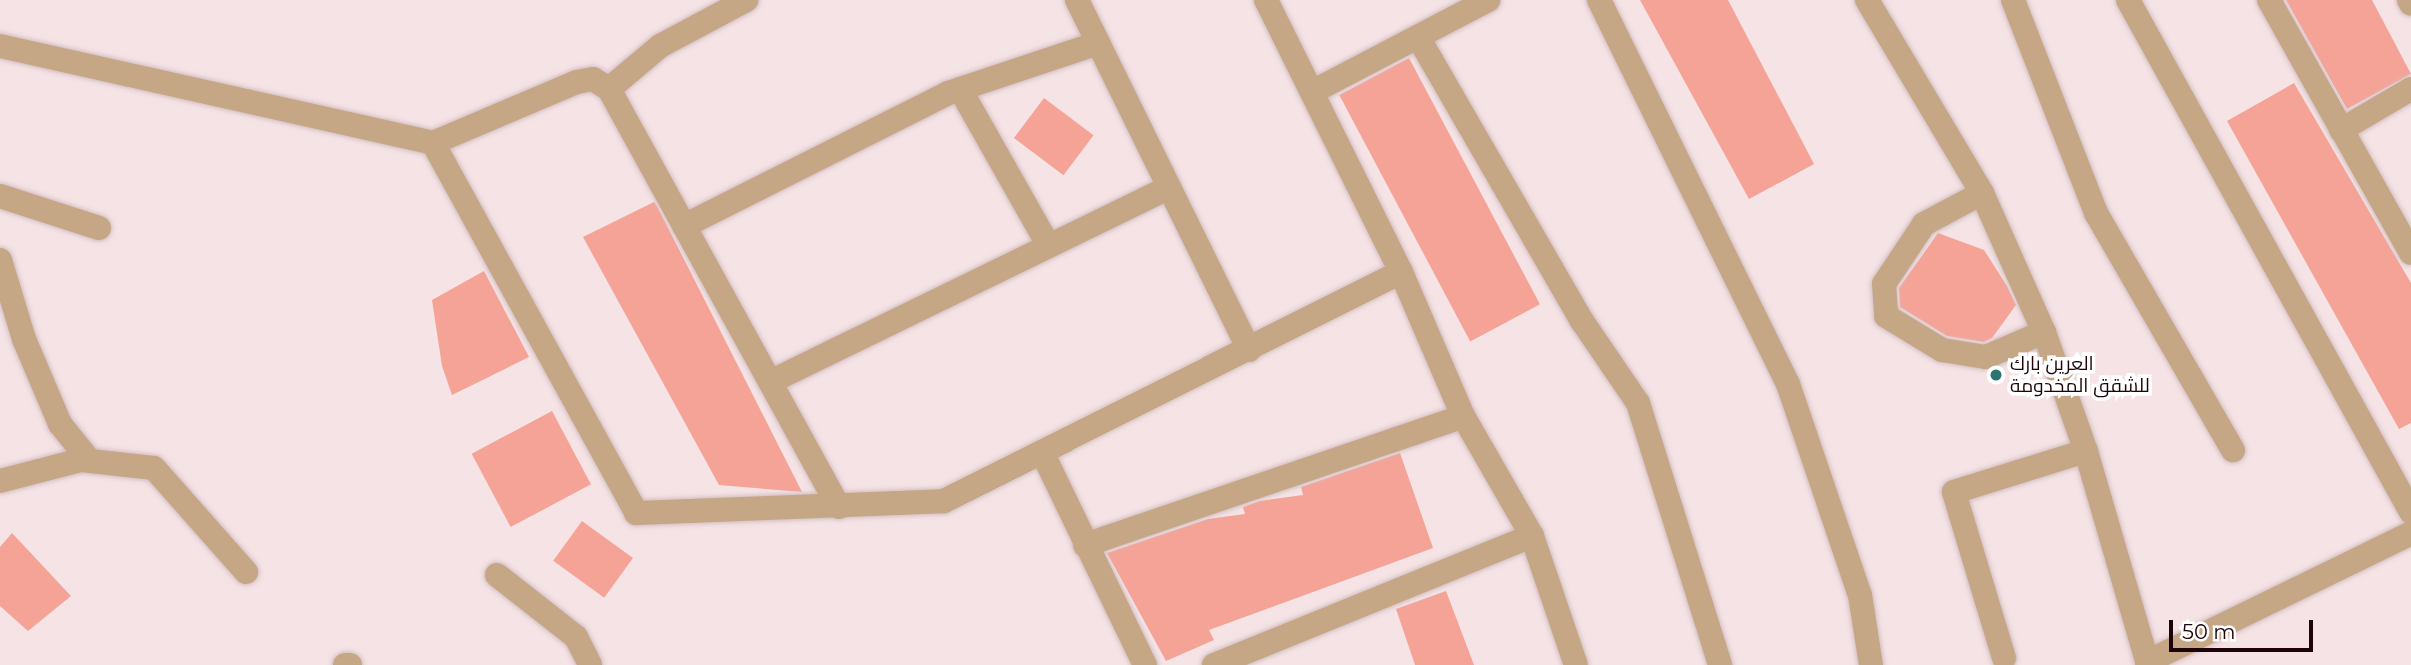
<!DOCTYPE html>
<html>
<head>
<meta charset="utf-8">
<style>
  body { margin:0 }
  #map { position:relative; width:2411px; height:665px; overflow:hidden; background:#f5e3e5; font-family:Montserrat,Cairo,sans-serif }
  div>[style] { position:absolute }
  .building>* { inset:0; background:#f5a397; transform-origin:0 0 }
  .roads { filter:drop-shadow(0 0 2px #d3bfc2) drop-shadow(0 0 2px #d3bfc2) }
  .minor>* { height:24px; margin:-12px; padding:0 12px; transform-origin:12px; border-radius:12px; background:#c5a786 }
  .dots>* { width:19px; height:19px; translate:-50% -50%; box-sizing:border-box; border:4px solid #fff; border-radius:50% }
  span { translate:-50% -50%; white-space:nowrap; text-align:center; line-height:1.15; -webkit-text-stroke:7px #fff; paint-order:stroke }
  .poi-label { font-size:19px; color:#1e0309 }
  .left { translate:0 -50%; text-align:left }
  .scale { position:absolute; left:2169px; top:620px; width:144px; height:32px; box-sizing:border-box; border:4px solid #1e0309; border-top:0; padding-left:9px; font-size:21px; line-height:24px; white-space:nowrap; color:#1e0309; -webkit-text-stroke:5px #fff; paint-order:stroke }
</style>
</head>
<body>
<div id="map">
  <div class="building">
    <div style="clip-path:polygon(1640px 0,1728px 0,1814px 164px,1749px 199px)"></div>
    <div style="clip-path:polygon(2286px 0,2372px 0,2411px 74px,2347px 109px)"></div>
    <div style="left:1409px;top:58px;width:279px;height:79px;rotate:62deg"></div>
    <div style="clip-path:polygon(2294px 83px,2411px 283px,2411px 423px,2399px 429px,2227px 121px)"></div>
    <div style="left:1044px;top:98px;width:62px;height:50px;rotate:37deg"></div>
    <div style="clip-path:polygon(654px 202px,657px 206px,802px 492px,719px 485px,583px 237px)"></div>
    <div style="clip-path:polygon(1938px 233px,1984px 250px,2007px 286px,2016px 305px,1992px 338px,1984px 342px,1947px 336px,1900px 307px,1899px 288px)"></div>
    <div style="clip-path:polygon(484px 271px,529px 357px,452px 395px,442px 366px,432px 300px)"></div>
    <div style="left:552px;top:411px;width:83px;height:91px;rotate:62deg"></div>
    <div style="clip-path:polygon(1400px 453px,1433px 548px,1209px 630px,1214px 640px,1166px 661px,1107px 553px,1208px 519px,1245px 514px,1243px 507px,1260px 501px,1303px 495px,1301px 487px)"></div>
    <div style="left:582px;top:521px;width:63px;height:49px;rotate:36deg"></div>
    <div style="clip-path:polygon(12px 533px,71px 596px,28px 631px,0 606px,0 547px)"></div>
    <div style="clip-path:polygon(1446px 591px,1474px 665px,1415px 665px,1396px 609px)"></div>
  </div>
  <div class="roads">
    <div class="minor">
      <div style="left:1077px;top:0;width:390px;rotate:63.8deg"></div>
      <div style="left:1266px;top:0;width:304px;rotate:63.6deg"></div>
      <div style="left:1401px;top:272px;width:157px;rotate:66.7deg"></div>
      <div style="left:1463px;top:416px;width:138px;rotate:60.1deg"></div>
      <div style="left:1532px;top:536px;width:136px;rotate:71.2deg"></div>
      <div style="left:1599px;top:0;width:428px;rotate:63.8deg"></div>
      <div style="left:1788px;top:384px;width:223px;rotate:71.2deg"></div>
      <div style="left:1860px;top:595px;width:71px;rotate:81.1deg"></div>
      <div style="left:1867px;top:0;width:225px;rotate:59.2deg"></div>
      <div style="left:1982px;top:193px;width:152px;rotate:66deg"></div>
      <div style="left:2044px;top:332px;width:126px;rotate:70.6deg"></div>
      <div style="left:2086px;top:451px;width:223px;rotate:73.8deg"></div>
      <div style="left:2013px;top:0;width:229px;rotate:68.7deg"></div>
      <div style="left:2096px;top:213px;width:274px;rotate:60deg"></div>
      <div style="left:2128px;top:0;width:585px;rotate:61.07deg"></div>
      <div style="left:2269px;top:0;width:290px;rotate:60.7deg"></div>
      <div style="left:2409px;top:0;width:4px;rotate:63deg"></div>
      <div style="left:1418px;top:37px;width:328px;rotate:60deg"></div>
      <div style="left:1582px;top:321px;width:99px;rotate:55.7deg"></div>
      <div style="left:1638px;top:403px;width:275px;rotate:72.6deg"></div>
      <div style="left:0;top:46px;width:444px;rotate:12.6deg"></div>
      <div style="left:433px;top:143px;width:422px;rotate:61.2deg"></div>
      <div style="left:636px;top:513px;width:308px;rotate:-2.2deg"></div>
      <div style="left:944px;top:501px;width:511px;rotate:-26.62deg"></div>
      <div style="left:609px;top:89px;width:67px;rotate:-40.1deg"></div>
      <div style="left:660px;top:46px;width:98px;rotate:-28.1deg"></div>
      <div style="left:960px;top:89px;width:180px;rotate:60.5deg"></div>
      <div style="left:1312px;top:92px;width:199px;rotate:-27.6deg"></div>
      <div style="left:2341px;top:130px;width:81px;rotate:-30.4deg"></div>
      <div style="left:433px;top:143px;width:156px;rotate:-23deg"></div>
      <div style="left:577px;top:82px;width:16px;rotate:-11deg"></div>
      <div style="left:593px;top:79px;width:19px;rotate:32deg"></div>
      <div style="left:609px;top:89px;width:477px;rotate:61.2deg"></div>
      <div style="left:1982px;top:193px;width:66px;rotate:151.9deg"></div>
      <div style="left:1924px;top:224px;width:72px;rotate:123.7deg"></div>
      <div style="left:1884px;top:284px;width:32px;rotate:86deg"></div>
      <div style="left:1886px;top:316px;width:66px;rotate:31.3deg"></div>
      <div style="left:1942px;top:350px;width:45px;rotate:9deg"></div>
      <div style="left:1986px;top:357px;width:63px;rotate:-23.3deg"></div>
      <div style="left:0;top:196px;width:104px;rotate:17.9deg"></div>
      <div style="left:684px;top:226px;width:296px;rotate:-26.7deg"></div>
      <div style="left:948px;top:93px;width:158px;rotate:-18.4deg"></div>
      <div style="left:0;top:260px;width:83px;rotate:73.1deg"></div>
      <div style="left:24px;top:339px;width:92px;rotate:67deg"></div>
      <div style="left:60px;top:424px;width:46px;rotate:51.1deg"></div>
      <div style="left:770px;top:382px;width:444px;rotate:-26deg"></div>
      <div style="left:1042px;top:452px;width:237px;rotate:64.2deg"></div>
      <div style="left:0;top:481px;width:84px;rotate:-14.5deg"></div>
      <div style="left:81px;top:460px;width:73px;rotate:6.3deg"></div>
      <div style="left:154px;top:468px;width:139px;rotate:48.5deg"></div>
      <div style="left:1085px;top:545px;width:399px;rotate:-18.8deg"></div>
      <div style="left:497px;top:575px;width:100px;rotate:38.1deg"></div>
      <div style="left:576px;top:637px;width:31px;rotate:63deg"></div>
      <div style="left:2004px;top:658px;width:173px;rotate:-106.8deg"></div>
      <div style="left:1954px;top:492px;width:138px;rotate:-17.3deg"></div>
      <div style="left:2147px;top:662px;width:294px;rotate:-26deg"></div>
      <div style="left:345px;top:665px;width:5px"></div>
      <div style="left:1214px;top:665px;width:343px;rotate:-22.1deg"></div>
    </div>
  </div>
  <div class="dots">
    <div style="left:1996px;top:375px;background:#2b746f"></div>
  </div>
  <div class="poi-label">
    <span class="left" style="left:2010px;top:375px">العرين بارك<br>للشقق المخدومة</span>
  </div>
  <div class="scale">50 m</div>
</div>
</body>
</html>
